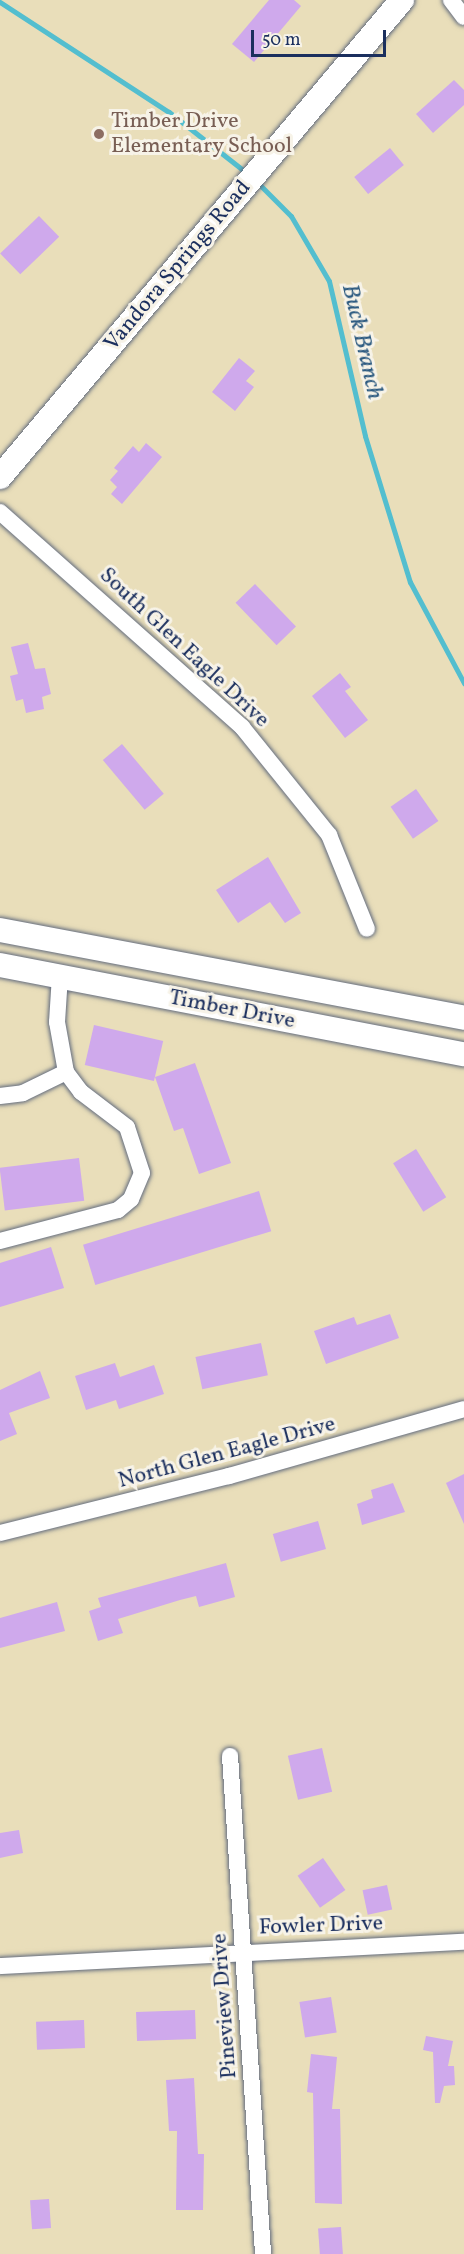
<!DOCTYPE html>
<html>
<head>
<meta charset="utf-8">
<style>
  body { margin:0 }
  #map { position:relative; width:464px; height:2254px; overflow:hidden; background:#e9deba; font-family:Vollkorn,serif }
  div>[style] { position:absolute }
  .stream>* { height:5px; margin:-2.5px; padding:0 2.5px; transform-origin:2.5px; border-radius:2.5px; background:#53becf }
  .building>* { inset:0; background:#cfa9ec; transform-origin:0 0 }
  .roads { filter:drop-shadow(0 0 2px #636c7e) drop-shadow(0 0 2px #636c7e) }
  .street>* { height:16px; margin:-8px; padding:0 8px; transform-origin:8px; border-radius:8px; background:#fff }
  .secondary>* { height:24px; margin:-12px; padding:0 12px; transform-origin:12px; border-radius:12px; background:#fff }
  .dots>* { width:16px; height:16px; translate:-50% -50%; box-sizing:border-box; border:3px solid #f7f3e8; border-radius:50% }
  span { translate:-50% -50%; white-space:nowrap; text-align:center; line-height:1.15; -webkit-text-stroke:6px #f7f3e8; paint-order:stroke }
  .education-label { font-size:22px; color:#785e54 }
  .left { translate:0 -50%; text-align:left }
  .street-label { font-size:22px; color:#1b2f5e }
  .water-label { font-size:24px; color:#2c5a80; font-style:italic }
  .scale { position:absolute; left:251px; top:30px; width:135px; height:27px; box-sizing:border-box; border:3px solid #1b2f5e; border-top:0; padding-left:8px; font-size:18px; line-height:21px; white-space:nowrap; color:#1b2f5e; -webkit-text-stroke:4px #f7f3e8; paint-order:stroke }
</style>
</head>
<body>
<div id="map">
  <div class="stream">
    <div style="left:0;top:2px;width:202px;rotate:33.1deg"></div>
    <div style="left:169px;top:112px;width:100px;rotate:38.1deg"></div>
    <div style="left:257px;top:182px;width:48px;rotate:45deg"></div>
    <div style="left:291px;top:216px;width:75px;rotate:59.7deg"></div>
    <div style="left:329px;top:281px;width:159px;rotate:76.9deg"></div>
    <div style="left:365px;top:436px;width:153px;rotate:72.9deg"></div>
    <div style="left:410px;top:582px;width:115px;rotate:61.9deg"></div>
  </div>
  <div class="building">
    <div style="clip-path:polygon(269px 0,294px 0,301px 6px,254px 62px,232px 44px)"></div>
    <div style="clip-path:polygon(454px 80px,464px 90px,464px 105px,433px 133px,416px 114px)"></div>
    <div style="left:390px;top:148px;width:22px;height:46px;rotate:51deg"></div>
    <div style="left:39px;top:216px;width:29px;height:54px;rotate:46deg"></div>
    <div style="clip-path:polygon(239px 358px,255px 371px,246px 381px,254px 387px,235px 411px,212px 392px)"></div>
    <div style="clip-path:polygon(146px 443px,162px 457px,122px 504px,111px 494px,117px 487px,110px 480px,118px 471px,114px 468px,133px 446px,139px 452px)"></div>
    <div style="left:255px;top:584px;width:59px;height:27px;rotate:46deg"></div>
    <div style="clip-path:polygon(28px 643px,35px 669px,45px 668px,51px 694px,42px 697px,44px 709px,26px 713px,23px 699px,16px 701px,10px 676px,18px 674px,11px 647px)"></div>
    <div style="clip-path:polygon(340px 673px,351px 687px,345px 691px,368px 720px,345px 738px,312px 696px)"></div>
    <div style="left:122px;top:744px;width:65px;height:25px;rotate:50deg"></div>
    <div style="left:416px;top:789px;width:39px;height:31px;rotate:55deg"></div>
    <div style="clip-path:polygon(268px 857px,301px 913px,285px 923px,270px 902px,238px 923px,216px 890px)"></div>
    <div style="left:94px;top:1025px;width:71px;height:41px;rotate:13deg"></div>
    <div style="clip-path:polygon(195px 1063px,231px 1163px,199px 1174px,183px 1128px,174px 1131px,155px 1077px)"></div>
    <div style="left:416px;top:1149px;width:57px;height:27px;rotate:58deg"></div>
    <div style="left:79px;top:1158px;width:43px;height:80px;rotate:83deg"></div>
    <div style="left:259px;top:1191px;width:42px;height:184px;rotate:73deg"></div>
    <div style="clip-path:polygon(51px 1247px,64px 1288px,0 1307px,0 1263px)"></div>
    <div style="clip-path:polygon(390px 1314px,399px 1338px,326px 1364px,314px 1331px,354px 1317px,357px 1325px)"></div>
    <div style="left:261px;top:1343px;width:33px;height:67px;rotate:78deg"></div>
    <div style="clip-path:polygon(115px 1363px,120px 1377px,154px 1365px,164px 1394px,119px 1409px,116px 1400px,86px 1410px,75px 1376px)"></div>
    <div style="clip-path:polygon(40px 1371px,50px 1398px,9px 1413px,17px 1434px,0 1441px,0 1390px)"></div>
    <div style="clip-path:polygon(464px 1474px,464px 1524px,446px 1483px)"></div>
    <div style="clip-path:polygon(393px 1483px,405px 1512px,362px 1525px,357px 1504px,373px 1498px,371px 1490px)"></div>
    <div style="left:318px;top:1521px;width:29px;height:47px;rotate:74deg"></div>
    <div style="clip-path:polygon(226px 1563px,235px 1597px,199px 1607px,196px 1596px,180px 1600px,118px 1619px,123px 1633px,98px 1641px,89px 1611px,101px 1607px,98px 1598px)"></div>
    <div style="clip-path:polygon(57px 1602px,65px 1631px,0 1648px,0 1618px)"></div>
    <div style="left:322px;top:1748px;width:45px;height:35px;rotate:77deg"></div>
    <div style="clip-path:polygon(19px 1830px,23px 1853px,0 1858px,0 1833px)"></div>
    <div style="left:323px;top:1858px;width:39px;height:31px;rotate:55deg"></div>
    <div style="left:387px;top:1885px;width:25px;height:25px;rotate:78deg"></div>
    <div style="left:331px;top:1997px;width:36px;height:32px;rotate:81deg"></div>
    <div style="left:195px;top:2010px;width:29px;height:59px;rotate:88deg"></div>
    <div style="left:84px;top:2020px;width:28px;height:48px;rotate:88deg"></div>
    <div style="clip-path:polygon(426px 2036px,453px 2041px,448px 2066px,454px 2066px,455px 2085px,444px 2086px,440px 2103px,435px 2103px,433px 2052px,423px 2050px)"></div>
    <div style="clip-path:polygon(311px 2054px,337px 2057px,332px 2109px,340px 2109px,342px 2204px,315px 2203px,313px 2093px,307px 2092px)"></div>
    <div style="clip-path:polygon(194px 2078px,198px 2154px,204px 2154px,203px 2210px,176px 2210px,177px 2131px,169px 2131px,166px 2080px)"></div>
    <div style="left:49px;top:2199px;width:29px;height:19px;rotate:86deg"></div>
    <div style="left:341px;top:2227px;width:27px;height:23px;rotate:86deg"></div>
  </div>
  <div class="roads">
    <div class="street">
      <div style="left:451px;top:0;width:21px;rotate:53deg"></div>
      <div style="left:0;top:512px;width:324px;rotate:41.6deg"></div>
      <div style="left:242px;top:727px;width:139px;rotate:51.1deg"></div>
      <div style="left:329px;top:835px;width:101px;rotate:68deg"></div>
      <div style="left:0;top:1096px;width:23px;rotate:-7deg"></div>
      <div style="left:23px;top:1093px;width:48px;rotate:-26deg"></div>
      <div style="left:0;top:1241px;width:122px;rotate:-14.7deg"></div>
      <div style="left:118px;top:1210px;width:17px;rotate:-40deg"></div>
      <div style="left:131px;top:1199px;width:28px;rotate:-67deg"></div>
      <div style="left:142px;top:1173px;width:48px;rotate:-108.1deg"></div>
      <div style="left:127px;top:1127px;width:58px;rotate:-142.7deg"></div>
      <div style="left:81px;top:1092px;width:25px;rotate:-127deg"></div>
      <div style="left:66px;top:1072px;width:51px;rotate:-100.2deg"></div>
      <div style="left:57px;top:1022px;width:46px;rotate:-86.3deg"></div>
      <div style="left:0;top:1533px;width:236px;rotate:-14deg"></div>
      <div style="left:229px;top:1476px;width:244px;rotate:-15.9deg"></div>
      <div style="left:230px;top:1756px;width:499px;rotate:86.2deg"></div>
      <div style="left:0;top:1966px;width:465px;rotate:-3deg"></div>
    </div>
    <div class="secondary">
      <div style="left:0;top:477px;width:624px;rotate:-49.88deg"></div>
      <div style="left:0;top:930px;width:472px;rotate:10.7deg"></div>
      <div style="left:0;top:965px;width:472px;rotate:10.9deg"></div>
    </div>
  </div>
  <div class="dots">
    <div style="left:99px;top:134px;background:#8d6e63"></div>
  </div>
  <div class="education-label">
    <span class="left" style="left:111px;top:134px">Timber Drive<br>Elementary School</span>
  </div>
  <div class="street-label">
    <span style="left:178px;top:266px;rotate:-50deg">Vandora Springs Road</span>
    <span style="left:184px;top:648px;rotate:43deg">South Glen Eagle Drive</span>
    <span style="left:232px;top:1010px;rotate:11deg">Timber Drive</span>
    <span style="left:227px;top:1453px;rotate:-15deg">North Glen Eagle Drive</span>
    <span style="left:321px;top:1926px;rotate:-2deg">Fowler Drive</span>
    <span style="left:225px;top:2006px;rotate:-94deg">Pineview Drive</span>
  </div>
  <div class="water-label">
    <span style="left:361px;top:342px;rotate:77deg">Buck Branch</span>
  </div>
  <div class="scale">50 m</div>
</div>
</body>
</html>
